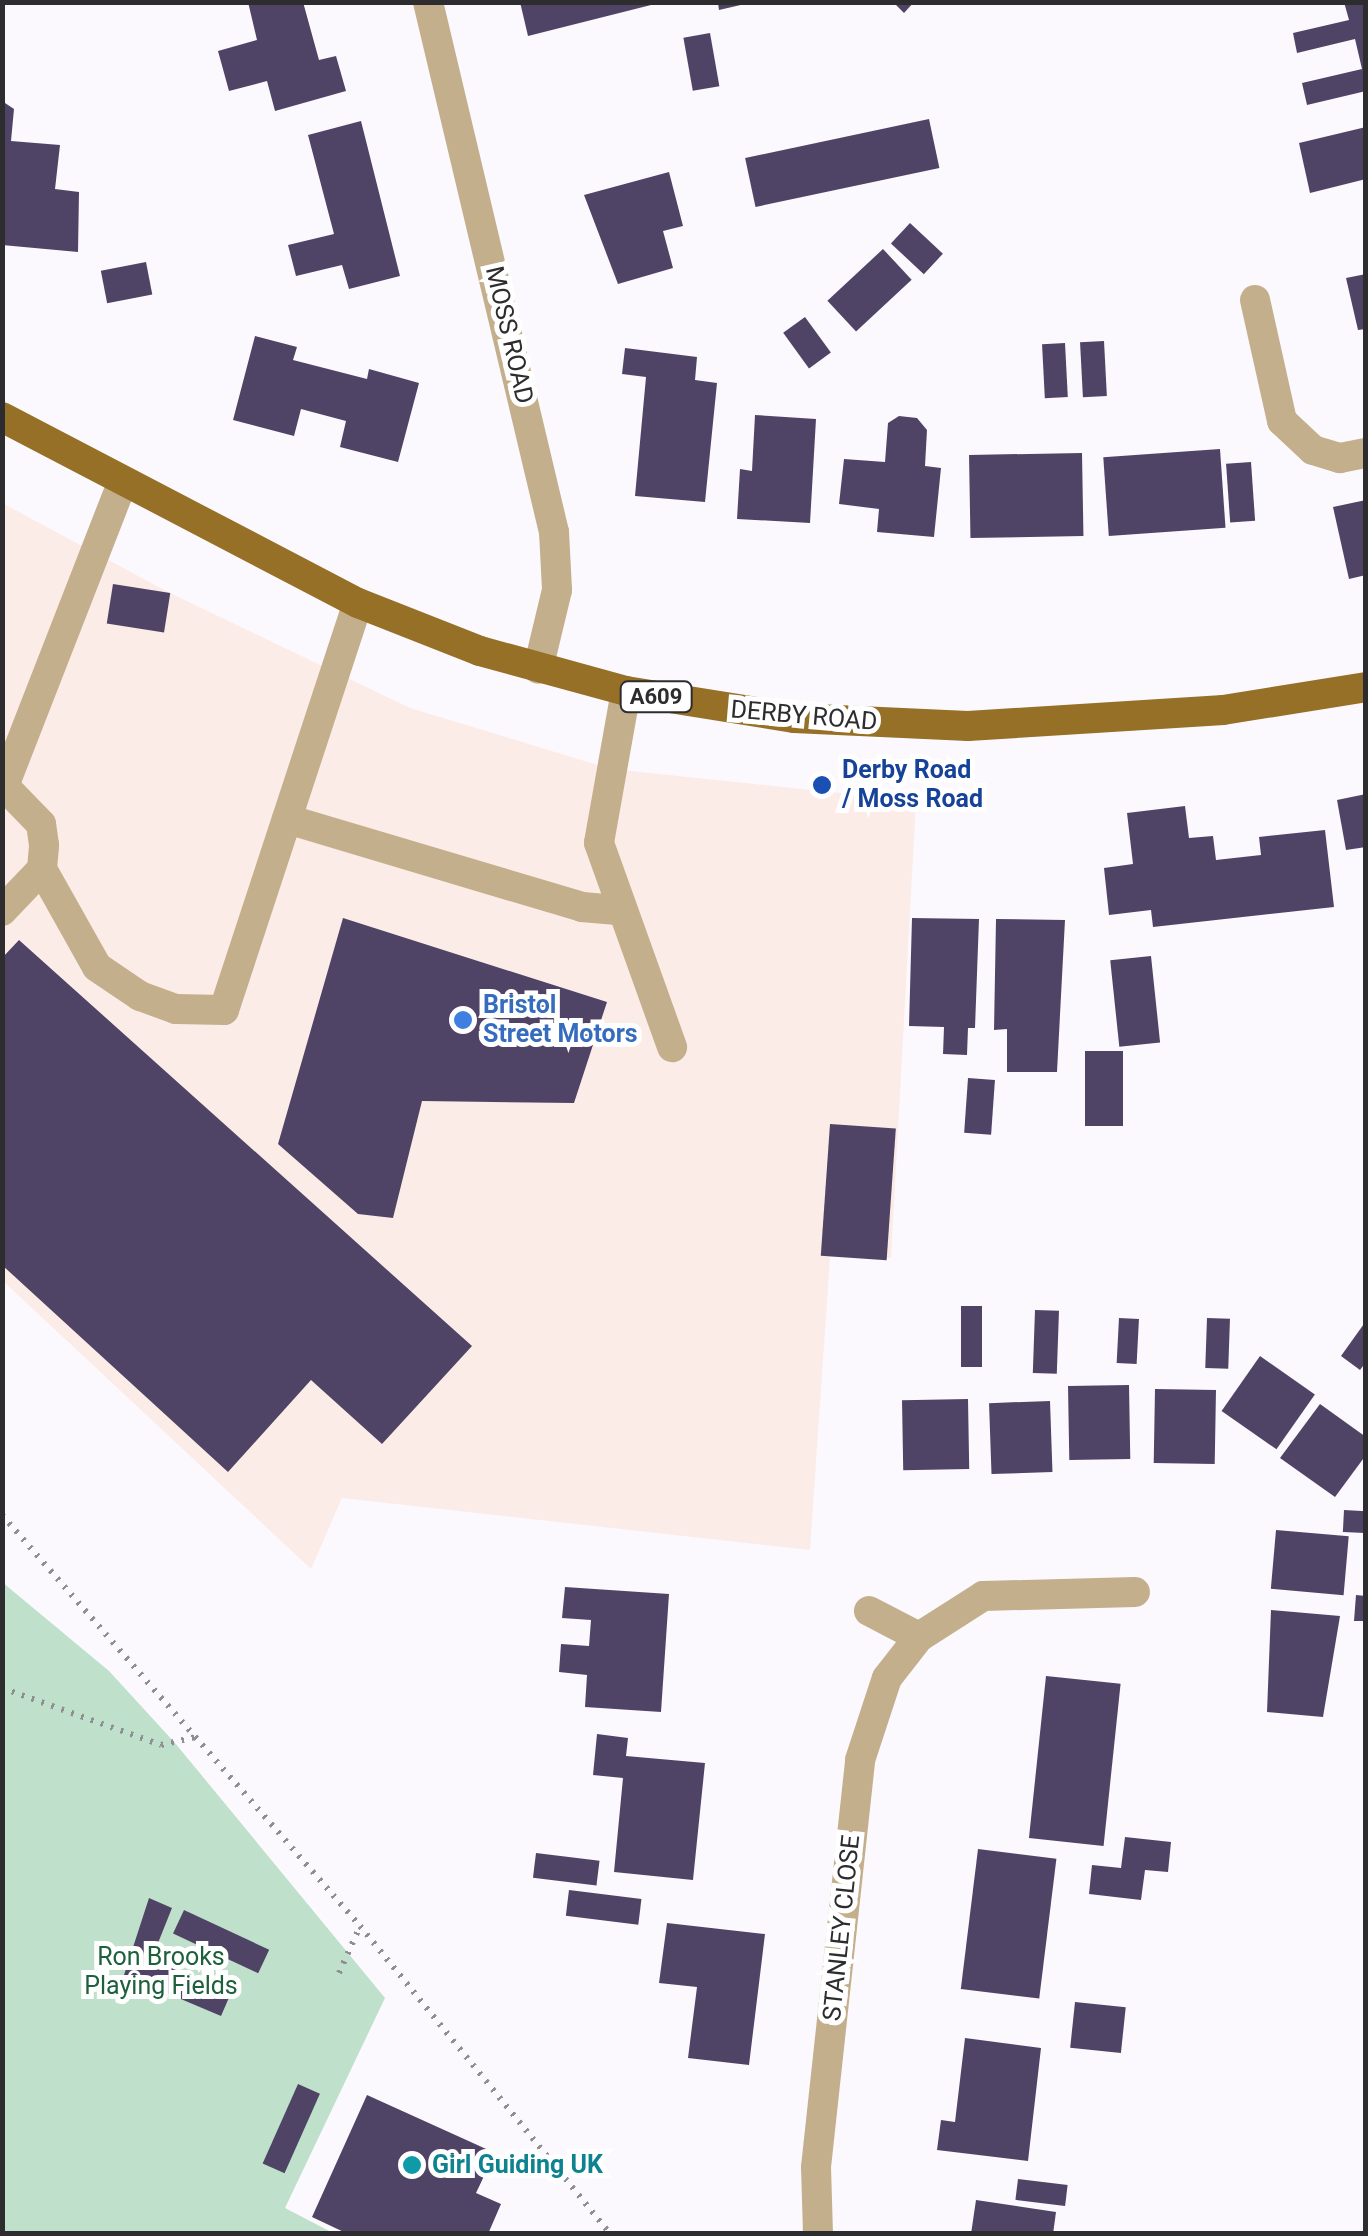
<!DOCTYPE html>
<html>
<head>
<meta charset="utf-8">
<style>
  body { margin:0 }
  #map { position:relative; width:1368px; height:2236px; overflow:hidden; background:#fbf9fe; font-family:Roboto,sans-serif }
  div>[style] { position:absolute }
  .commercial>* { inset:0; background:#fcece8 }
  .green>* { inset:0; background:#bfe0ca }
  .building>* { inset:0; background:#504466; transform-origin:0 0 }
  .path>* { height:6px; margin-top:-3px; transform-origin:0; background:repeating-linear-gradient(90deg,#908e92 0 2.5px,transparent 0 10.5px) }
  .minor>* { height:30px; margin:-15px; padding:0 15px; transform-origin:15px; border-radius:15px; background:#c4af8d }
  .major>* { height:30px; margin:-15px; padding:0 15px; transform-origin:15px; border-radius:15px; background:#967027 }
  .dots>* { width:28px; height:28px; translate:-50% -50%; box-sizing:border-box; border:5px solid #fff; border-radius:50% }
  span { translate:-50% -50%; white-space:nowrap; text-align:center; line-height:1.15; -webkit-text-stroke:10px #fff; paint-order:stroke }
  .shield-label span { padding:2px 8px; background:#fff; border:2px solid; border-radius:8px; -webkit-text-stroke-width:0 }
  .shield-label { font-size:22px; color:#2d2c2e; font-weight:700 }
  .street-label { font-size:25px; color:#2d2c2e }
  .transit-label { font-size:25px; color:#164399; font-weight:700 }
  .left { translate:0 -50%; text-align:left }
  .shop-label { font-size:25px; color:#366cbe; font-weight:700 }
  .park-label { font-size:25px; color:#1e5f3c }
  .culture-label { font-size:25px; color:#0d838f; font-weight:700 }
  .frame { position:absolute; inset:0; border:5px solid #2d2c2e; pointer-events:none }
</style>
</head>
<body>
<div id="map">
  <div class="commercial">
    <div style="clip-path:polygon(2px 503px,170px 593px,410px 708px,611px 769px,916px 801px,891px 1258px,830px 1257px,810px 1550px,342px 1498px,311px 1569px,3px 1281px)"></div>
  </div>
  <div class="green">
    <div style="clip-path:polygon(2px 1582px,109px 1671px,175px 1743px,385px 1998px,285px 2208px,333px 2233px,3px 2233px)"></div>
  </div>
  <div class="building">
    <div style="clip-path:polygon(248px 2px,303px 2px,319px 60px,336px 56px,346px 91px,275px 111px,267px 81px,229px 91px,218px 51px,257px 40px)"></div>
    <div style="clip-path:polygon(520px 2px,655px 2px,655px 4px,528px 36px)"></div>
    <div style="clip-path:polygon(893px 2px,914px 2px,904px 13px)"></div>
    <div style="clip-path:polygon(1344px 2px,1366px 2px,1366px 91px,1307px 105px,1302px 83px,1362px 69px,1355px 39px,1297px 53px,1293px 33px,1349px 20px)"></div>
    <div style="clip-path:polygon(718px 3px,745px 3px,745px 4px,719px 10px)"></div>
    <div style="left:710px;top:33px;width:54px;height:27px;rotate:80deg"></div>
    <div style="clip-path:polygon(2px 101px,14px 109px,11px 141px,60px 145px,55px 189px,79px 192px,78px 252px,2px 245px)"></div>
    <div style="left:929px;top:119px;width:50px;height:188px;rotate:78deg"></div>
    <div style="clip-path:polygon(361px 121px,400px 276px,349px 289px,342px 265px,296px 276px,288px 245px,334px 234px,308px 135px)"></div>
    <div style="clip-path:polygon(1366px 127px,1366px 179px,1310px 193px,1299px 143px)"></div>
    <div style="clip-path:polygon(669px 172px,683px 226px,663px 231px,673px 268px,618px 284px,584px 195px)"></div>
    <div style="left:910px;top:223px;width:45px;height:28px;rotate:43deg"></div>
    <div style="left:883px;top:249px;width:42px;height:76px;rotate:47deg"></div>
    <div style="left:146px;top:262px;width:33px;height:46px;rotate:79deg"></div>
    <div style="clip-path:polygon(1366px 274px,1366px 329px,1358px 330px,1346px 278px)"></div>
    <div style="left:805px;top:317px;width:44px;height:27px;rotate:54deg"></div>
    <div style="clip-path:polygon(255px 336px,297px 347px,293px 360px,367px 379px,369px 369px,419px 383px,398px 462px,340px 447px,346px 421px,301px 409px,294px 436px,233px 420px)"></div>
    <div style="left:1104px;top:341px;width:55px;height:24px;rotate:87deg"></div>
    <div style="left:1065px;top:343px;width:54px;height:23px;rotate:87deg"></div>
    <div style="clip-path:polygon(625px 348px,697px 357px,695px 380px,717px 383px,705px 502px,635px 496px,646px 377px,622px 374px)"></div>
    <div style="clip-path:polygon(755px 415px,816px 419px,810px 523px,737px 519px,740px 469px,752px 471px)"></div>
    <div style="clip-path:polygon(899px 416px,917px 418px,927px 430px,925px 466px,941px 468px,934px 537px,877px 532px,879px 509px,839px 504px,844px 459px,885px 462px,888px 423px)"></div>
    <div style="left:1220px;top:449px;width:79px;height:117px;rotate:86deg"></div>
    <div style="left:1082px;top:453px;width:83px;height:113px;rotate:89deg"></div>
    <div style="left:1251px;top:462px;width:59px;height:25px;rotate:86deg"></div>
    <div style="clip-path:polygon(1366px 500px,1366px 575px,1349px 579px,1333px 507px)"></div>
    <div style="left:113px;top:584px;width:58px;height:40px;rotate:9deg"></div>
    <div style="clip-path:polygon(1366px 794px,1366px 847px,1346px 850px,1337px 800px)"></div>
    <div style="clip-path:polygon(1185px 806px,1189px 838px,1213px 836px,1216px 860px,1261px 855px,1259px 837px,1325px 830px,1334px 907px,1153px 927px,1151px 910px,1109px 915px,1104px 868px,1133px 864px,1127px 813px)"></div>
    <div style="clip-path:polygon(343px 918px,607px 1002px,574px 1103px,422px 1101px,393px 1218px,358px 1214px,278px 1144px)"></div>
    <div style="clip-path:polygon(912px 918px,979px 919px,975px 1028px,968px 1028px,967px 1055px,943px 1054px,944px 1027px,909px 1026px)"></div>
    <div style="clip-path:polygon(996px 919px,1065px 920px,1057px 1072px,1007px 1072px,1007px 1029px,994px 1030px)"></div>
    <div style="clip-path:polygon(19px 940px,472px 1346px,382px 1444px,311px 1380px,228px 1472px,2px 1265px,2px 958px)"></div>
    <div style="left:1151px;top:956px;width:87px;height:41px;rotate:84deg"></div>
    <div style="left:1085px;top:1051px;width:38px;height:75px"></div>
    <div style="left:968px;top:1078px;width:27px;height:55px;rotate:4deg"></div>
    <div style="left:830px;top:1124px;width:66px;height:132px;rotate:4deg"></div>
    <div style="left:961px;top:1306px;width:21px;height:61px"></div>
    <div style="left:1035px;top:1310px;width:24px;height:63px;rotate:2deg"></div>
    <div style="left:1119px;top:1318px;width:20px;height:45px;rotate:3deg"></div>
    <div style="left:1207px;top:1318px;width:23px;height:50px;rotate:2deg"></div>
    <div style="clip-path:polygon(1366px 1321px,1366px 1362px,1360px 1370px,1341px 1356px)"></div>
    <div style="left:1260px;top:1356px;width:67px;height:67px;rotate:35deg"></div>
    <div style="left:1129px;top:1385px;width:74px;height:61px;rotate:89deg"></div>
    <div style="left:1155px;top:1389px;width:61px;height:74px;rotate:1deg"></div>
    <div style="left:968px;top:1399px;width:70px;height:66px;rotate:89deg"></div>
    <div style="left:1050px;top:1401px;width:71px;height:61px;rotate:88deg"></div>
    <div style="clip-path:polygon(1320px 1404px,1366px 1437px,1366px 1455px,1335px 1497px,1280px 1458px)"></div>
    <div style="left:1344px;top:1510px;width:22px;height:22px;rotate:3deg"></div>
    <div style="left:1276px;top:1530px;width:73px;height:59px;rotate:5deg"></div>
    <div style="clip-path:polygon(565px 1587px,669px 1594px,661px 1712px,585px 1707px,587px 1675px,559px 1672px,561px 1644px,589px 1646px,591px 1620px,562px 1618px)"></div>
    <div style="clip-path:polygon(1356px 1595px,1366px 1596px,1366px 1621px,1354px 1621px)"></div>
    <div style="clip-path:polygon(1271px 1610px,1340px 1616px,1323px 1717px,1267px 1712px)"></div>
    <div style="left:1046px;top:1676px;width:75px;height:163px;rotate:6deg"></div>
    <div style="clip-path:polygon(597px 1734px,628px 1738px,626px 1756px,705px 1763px,693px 1880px,614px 1872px,623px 1778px,593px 1775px)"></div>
    <div style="clip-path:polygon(1125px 1837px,1171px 1842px,1168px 1872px,1145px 1870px,1141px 1900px,1089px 1894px,1092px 1865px,1121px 1868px)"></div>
    <div style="left:978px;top:1849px;width:79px;height:141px;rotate:7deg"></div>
    <div style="left:536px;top:1853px;width:64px;height:25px;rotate:7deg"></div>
    <div style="left:569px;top:1890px;width:73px;height:26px;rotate:7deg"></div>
    <div style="clip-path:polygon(149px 1898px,172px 1908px,152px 1958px,231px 1993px,221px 2016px,124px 1975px)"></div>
    <div style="left:184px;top:1910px;width:94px;height:26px;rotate:25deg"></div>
    <div style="clip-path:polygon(667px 1923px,765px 1934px,749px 2065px,688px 2058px,697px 1987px,659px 1983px)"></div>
    <div style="left:1075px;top:2002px;width:51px;height:46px;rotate:6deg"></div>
    <div style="clip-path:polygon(965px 2038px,1041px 2048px,1028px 2161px,937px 2150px,941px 2120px,955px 2122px)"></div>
    <div style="left:298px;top:2084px;width:24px;height:87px;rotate:24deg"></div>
    <div style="clip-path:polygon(367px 2095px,495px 2153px,476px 2193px,501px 2204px,488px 2234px,348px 2234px,312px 2217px)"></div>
    <div style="left:1018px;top:2179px;width:50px;height:21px;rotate:7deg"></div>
    <div style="clip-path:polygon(976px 2200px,1056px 2212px,1053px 2234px,971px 2234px)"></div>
  </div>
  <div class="path">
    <div style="left:2px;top:1515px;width:545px;rotate:48.94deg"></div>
    <div style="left:360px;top:1926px;width:397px;rotate:50.9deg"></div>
    <div style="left:2px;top:1688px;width:169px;rotate:19.7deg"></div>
    <div style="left:161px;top:1745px;width:35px;rotate:-13deg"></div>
    <div style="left:339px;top:1973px;width:51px;rotate:-65.9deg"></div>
  </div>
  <div class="minor">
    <div style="left:428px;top:2px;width:545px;rotate:76.63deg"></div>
    <div style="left:554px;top:532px;width:58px;rotate:87deg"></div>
    <div style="left:557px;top:590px;width:81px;rotate:103.5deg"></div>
    <div style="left:1255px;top:300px;width:124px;rotate:77.4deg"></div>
    <div style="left:1282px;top:421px;width:42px;rotate:43.1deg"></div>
    <div style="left:1313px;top:450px;width:28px;rotate:17deg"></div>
    <div style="left:1340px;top:458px;width:26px;rotate:-11deg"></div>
    <div style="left:626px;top:691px;width:154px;rotate:100.1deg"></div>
    <div style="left:599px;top:843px;width:217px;rotate:70.3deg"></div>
    <div style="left:4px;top:786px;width:327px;rotate:-68.7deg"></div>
    <div style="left:287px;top:819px;width:308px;rotate:16.6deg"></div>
    <div style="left:582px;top:907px;width:38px;rotate:5deg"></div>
    <div style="left:42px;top:869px;width:112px;rotate:60.7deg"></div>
    <div style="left:97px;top:967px;width:52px;rotate:34deg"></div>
    <div style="left:140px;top:996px;width:38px;rotate:20deg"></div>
    <div style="left:176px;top:1009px;width:48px;rotate:1.2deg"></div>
    <div style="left:224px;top:1010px;width:428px;rotate:-71.8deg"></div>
    <div style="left:2px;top:911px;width:58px;rotate:-46.4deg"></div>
    <div style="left:42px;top:869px;width:24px;rotate:-85deg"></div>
    <div style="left:44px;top:845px;width:21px;rotate:-98deg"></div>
    <div style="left:41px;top:824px;width:53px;rotate:-134.2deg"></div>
    <div style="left:869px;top:1611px;width:56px;rotate:27.5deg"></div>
    <div style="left:818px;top:2234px;width:67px;rotate:-91.7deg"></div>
    <div style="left:816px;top:2167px;width:409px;rotate:-83.8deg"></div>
    <div style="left:860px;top:1760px;width:86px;rotate:-71.8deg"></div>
    <div style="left:887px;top:1678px;width:52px;rotate:-52deg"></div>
    <div style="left:919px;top:1637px;width:76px;rotate:-32.6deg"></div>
    <div style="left:983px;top:1596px;width:152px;rotate:-1.5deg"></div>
  </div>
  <div class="major">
    <div style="left:2px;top:417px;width:402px;rotate:27.6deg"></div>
    <div style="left:358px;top:603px;width:131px;rotate:21.5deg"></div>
    <div style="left:480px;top:651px;width:151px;rotate:15.3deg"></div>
    <div style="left:626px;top:691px;width:170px;rotate:9.1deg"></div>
    <div style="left:794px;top:718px;width:174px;rotate:2.6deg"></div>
    <div style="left:968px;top:726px;width:256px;rotate:-3.6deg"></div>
    <div style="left:1223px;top:710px;width:145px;rotate:-9.1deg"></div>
  </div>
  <div class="dots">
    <div style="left:822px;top:785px;background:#1a4fb4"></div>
    <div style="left:463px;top:1020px;background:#3f7fe0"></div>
    <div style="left:412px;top:2165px;background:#0f9aa8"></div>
  </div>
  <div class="shield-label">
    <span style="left:656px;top:697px">A609</span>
  </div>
  <div class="street-label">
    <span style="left:509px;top:335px;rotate:77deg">MOSS ROAD</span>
    <span style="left:804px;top:716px;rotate:5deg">DERBY ROAD</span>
    <span style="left:842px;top:1928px;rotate:-84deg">STANLEY CLOSE</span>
  </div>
  <div class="transit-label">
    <span class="left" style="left:842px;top:785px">Derby Road<br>/ Moss Road</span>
  </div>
  <div class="shop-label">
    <span class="left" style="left:483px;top:1020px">Bristol<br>Street Motors</span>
  </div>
  <div class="park-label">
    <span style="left:161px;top:1972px">Ron Brooks<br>Playing Fields</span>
  </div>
  <div class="culture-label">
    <span class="left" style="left:432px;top:2165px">Girl Guiding UK</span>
  </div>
  <div class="frame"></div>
</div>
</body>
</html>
